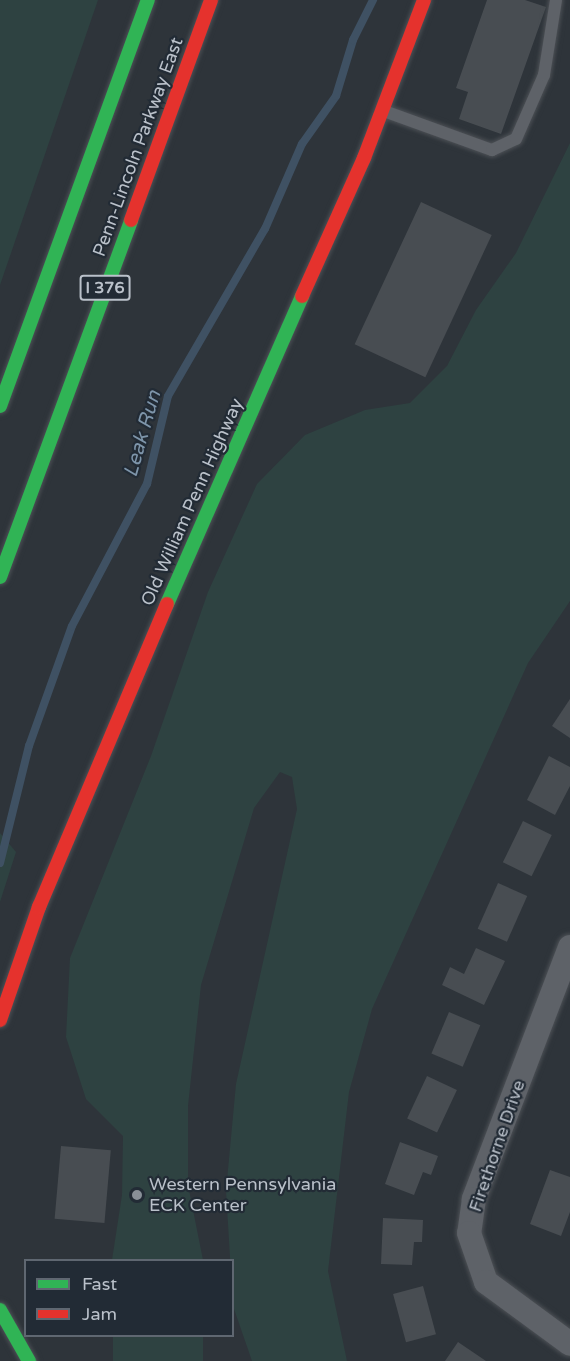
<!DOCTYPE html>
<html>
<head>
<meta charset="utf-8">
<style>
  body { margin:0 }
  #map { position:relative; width:570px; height:1361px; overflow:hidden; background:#2e343a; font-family:"Varela Round",sans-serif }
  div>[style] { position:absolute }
  .green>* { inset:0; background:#2e4241; transform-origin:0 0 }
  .stream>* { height:8px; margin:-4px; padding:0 4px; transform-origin:4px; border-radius:4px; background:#3f5163 }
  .building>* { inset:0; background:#484d52; transform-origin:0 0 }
  .roads { filter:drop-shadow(0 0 2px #4c5055) drop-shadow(0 0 2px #4c5055) }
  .lane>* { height:12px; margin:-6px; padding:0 6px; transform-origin:6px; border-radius:6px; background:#5e6268 }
  .street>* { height:24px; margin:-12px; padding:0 12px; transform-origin:12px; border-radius:12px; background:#5e6268 }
  .fast>* { height:14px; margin:-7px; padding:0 7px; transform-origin:7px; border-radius:7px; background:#30b455 }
  .jam>* { height:14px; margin:-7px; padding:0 7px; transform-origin:7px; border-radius:7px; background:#e5322d }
  .dots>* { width:16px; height:16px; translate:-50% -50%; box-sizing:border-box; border:3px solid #222b35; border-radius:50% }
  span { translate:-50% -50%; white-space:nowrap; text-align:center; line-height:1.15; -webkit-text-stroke:4.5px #222b35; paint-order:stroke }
  .shield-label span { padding:2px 4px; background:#222b35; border:2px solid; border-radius:4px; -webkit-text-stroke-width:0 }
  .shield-label { font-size:16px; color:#bac1ca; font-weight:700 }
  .street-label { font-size:18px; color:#bac1ca }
  .poi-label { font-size:18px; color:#bac1ca }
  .left { translate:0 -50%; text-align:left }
  .water-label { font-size:20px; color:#7e95aa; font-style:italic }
  .legend { position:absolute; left:24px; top:1259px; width:210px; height:78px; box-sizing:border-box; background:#222b35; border:2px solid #5f6771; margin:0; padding:8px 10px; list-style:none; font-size:18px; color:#bac1ca }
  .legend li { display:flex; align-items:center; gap:12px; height:30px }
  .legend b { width:30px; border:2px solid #5f6771 }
</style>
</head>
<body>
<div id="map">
  <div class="green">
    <div style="clip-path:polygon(0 0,98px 0,0 285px)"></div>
    <div style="clip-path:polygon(570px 143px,570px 601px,528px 663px,372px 1009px,349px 1092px,328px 1271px,347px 1361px,252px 1361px,233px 1306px,226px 1191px,236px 1084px,297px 809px,292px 777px,280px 772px,254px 808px,201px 985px,188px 1106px,188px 1185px,203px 1260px,112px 1260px,122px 1195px,123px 1136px,86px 1099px,66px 1037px,70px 958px,151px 756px,208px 592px,257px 484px,305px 435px,365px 410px,410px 403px,447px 366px,476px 310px,516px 253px)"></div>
    <div style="clip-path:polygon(0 833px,16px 852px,0 902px)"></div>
    <div style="left:113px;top:1336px;width:90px;height:25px"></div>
  </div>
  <div class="stream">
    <div style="left:0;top:863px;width:121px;rotate:-76.1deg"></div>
    <div style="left:29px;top:746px;width:127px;rotate:-70.3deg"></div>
    <div style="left:72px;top:626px;width:161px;rotate:-62.2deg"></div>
    <div style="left:147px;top:484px;width:90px;rotate:-76.6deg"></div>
    <div style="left:168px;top:396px;width:193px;rotate:-59.9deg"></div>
    <div style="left:265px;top:229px;width:93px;rotate:-66.5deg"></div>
    <div style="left:302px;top:144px;width:59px;rotate:-54.7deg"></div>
    <div style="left:336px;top:96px;width:59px;rotate:-73.1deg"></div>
    <div style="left:353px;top:40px;width:45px;rotate:-63.4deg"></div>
  </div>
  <div class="building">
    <div style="clip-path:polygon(487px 0,525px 0,546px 7px,501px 134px,459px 119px,468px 92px,456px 88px)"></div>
    <div style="left:421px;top:202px;width:78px;height:157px;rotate:25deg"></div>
    <div style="clip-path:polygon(570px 699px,570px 738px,552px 726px)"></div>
    <div style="clip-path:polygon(549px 756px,570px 767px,570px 786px,555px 815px,527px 800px)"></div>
    <div style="left:523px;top:821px;width:32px;height:46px;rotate:26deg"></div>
    <div style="left:498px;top:883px;width:32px;height:50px;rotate:24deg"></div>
    <div style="clip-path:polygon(476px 948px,505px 961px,484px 1005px,442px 985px,450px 967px,464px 974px)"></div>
    <div style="left:449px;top:1012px;width:34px;height:45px;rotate:23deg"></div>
    <div style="left:427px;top:1076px;width:33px;height:47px;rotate:25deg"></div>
    <div style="clip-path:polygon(400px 1142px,438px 1156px,431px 1175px,423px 1172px,414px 1195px,385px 1184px)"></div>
    <div style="left:61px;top:1146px;width:50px;height:73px;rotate:5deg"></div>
    <div style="clip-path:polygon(550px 1170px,570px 1177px,570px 1212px,561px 1236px,530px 1224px)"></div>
    <div style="clip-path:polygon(383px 1218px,423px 1220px,422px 1242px,414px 1242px,412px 1265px,381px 1264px)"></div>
    <div style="left:423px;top:1286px;width:50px;height:31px;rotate:75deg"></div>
    <div style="clip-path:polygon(458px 1342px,486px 1361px,445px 1361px)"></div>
  </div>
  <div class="roads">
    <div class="lane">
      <div style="left:384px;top:111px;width:115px;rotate:19.9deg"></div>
      <div style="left:492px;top:150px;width:26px;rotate:-25deg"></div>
      <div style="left:516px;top:139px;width:70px;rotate:-66.4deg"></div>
      <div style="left:544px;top:75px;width:76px;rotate:-80.9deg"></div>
    </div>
    <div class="street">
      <div style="left:570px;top:947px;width:270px;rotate:110.9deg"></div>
      <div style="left:474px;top:1199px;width:34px;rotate:98deg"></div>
      <div style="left:469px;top:1233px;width:52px;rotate:70.9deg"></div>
      <div style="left:486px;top:1282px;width:104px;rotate:36.4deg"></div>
    </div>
    <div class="fast">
      <div style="left:0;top:406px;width:432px;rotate:-70deg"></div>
      <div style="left:0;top:577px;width:380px;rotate:-69.8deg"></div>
      <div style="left:167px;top:604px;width:336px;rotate:-66.3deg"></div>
      <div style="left:0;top:1310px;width:59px;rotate:60.4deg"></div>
    </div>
    <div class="jam">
      <div style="left:131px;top:220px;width:234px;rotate:-70deg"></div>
      <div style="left:302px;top:296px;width:151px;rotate:-65.8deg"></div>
      <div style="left:364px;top:158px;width:169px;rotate:-69.2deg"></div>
      <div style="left:0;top:1020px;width:120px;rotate:-71deg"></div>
      <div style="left:39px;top:907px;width:329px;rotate:-67.1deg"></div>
    </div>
  </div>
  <div class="dots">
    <div style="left:137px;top:1195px;background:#899098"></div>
  </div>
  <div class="shield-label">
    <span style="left:105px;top:288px">I 376</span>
  </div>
  <div class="street-label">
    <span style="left:138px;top:147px;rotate:-70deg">Penn-Lincoln Parkway East</span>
    <span style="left:192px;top:502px;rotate:-66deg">Old William Penn Highway</span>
    <span style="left:497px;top:1146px;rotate:-71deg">Firethorne Drive</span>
  </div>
  <div class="poi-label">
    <span class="left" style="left:149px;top:1195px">Western Pennsylvania<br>ECK Center</span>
  </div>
  <div class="water-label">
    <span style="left:143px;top:434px;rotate:-74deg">Leak Run</span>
  </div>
  <ul class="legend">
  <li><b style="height:8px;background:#30b455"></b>Fast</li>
  <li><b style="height:8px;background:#e5322d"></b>Jam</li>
  </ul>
</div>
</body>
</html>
